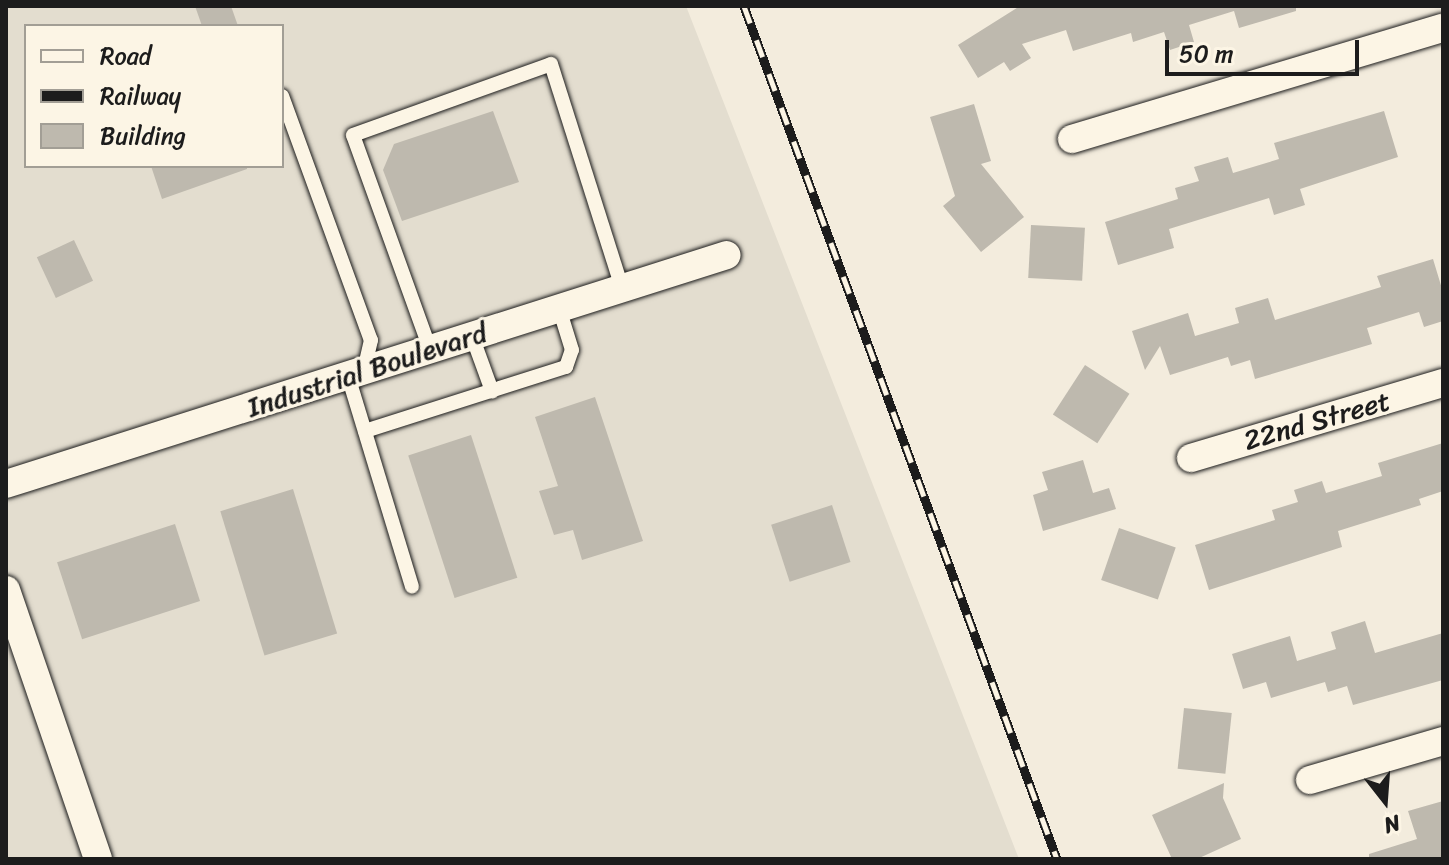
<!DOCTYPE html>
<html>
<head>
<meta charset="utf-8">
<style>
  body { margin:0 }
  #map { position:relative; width:1449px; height:865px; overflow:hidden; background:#f3ecdd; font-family:Sriracha,sans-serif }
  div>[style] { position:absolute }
  .built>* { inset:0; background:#e3ddcf }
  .building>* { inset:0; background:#beb9ae; transform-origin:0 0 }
  .roads { filter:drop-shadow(0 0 2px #1c1c1c) drop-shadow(0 0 2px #1c1c1c) }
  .service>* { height:14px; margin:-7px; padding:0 7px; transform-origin:7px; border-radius:7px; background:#fcf5e5 }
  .minor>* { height:28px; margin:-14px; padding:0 14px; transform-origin:14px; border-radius:14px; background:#fcf5e5 }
  .rail>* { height:9px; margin-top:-4.5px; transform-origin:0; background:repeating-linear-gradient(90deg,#fcf5e5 0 18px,#1c1c1c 0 36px); box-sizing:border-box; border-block:2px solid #1c1c1c }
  span { translate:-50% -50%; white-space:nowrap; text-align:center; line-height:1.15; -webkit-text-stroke:6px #fcf5e5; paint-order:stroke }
  .street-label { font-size:28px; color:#1c1c1c }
  .frame { position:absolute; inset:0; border:8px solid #1c1c1c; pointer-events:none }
  .legend { position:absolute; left:24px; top:24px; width:260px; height:144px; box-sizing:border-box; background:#fcf5e5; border:2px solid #a29e95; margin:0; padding:10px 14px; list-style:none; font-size:24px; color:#1c1c1c }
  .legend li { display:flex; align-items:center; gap:16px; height:40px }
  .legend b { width:40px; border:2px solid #a29e95 }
  .north { position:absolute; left:1345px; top:761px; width:80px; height:80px; -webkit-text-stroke:6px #fcf5e5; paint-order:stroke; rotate:163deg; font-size:22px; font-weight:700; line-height:32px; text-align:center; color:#1c1c1c }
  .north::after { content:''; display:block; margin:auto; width:28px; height:36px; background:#1c1c1c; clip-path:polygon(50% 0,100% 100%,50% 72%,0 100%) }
  .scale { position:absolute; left:1165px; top:40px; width:194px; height:36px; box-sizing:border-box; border:4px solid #1c1c1c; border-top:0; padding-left:10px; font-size:24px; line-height:28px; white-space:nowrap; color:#1c1c1c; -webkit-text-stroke:6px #fcf5e5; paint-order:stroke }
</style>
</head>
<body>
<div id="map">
  <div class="built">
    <div style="clip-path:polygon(evenodd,6px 6px,686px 6px,1019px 859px,6px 859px,6px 6px,26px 26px,282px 26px,282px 166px,26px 166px,26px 26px)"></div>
  </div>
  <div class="building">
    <div style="clip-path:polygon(195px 6px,231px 6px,238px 26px,202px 26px)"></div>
    <div style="clip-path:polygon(1020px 6px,1296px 6px,1296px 11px,1239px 28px,1234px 11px,1189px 25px,1194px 42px,1170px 50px,1164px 32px,1133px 42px,1131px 33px,1073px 51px,1066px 30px,1022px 44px,1031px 58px,1010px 71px,1004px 62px,978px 78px,958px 45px)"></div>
    <div style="clip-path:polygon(974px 104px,991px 161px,981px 164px,1024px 217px,981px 252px,943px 206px,955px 196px,930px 117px)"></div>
    <div style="clip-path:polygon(493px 111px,519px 182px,402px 221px,383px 170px,394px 144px)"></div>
    <div style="clip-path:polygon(1384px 111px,1398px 157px,1300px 189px,1305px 205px,1274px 215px,1269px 198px,1169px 229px,1174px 248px,1118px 265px,1105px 222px,1178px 199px,1175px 188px,1199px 181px,1194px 167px,1228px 157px,1233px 173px,1279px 159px,1274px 143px)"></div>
    <div style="clip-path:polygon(151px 166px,247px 166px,247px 169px,162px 199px)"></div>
    <div style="left:1031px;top:225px;width:54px;height:53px;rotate:3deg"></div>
    <div style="left:74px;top:240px;width:45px;height:41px;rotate:65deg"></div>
    <div style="clip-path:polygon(1433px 259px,1443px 292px,1443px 321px,1424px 327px,1419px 312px,1367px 328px,1372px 344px,1255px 379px,1250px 360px,1231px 366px,1228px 357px,1170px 375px,1160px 346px,1145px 370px,1132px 331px,1188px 313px,1195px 336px,1239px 323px,1235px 308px,1268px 298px,1275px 320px,1381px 287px,1377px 276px)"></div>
    <div style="left:1085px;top:365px;width:53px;height:59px;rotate:33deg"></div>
    <div style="clip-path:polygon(595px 397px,643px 541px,582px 560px,573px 530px,554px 535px,539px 491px,558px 486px,535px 417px)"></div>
    <div style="left:471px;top:435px;width:150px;height:66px;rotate:72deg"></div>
    <div style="clip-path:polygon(1443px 443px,1443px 491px,1419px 499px,1421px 505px,1338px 531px,1342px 547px,1209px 590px,1195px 545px,1275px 520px,1272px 510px,1298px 502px,1294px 490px,1322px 481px,1326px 493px,1382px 476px,1378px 463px)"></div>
    <div style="clip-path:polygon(1083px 460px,1093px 493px,1109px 488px,1116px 509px,1043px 531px,1033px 495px,1048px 490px,1042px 472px)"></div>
    <div style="left:293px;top:489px;width:151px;height:76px;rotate:73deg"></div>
    <div style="left:832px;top:505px;width:60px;height:64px;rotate:72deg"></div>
    <div style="left:175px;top:524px;width:81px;height:124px;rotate:72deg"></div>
    <div style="left:1119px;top:528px;width:60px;height:55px;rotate:19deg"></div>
    <div style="clip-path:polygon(1365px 621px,1375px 653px,1443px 633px,1443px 680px,1353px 705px,1347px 686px,1328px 692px,1325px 682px,1271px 698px,1266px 682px,1243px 689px,1232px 654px,1290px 636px,1297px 661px,1336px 649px,1331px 632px)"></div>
    <div style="left:1184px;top:708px;width:48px;height:61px;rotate:6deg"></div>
    <div style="clip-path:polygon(1224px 783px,1223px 798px,1241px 839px,1197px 859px,1172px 859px,1152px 815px)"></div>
    <div style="clip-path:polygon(1443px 801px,1443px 859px,1369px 859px,1369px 854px,1417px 839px,1408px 811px)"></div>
  </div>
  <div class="roads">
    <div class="service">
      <div style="left:282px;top:96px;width:260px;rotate:70deg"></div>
      <div style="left:371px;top:340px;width:31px;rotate:103deg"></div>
      <div style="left:472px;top:336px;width:59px;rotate:70deg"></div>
      <div style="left:430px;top:349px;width:227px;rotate:-109.8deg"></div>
      <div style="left:353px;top:135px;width:210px;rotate:-19.7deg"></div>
      <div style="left:551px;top:64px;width:235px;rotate:72.4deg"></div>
      <div style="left:348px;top:376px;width:220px;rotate:73.1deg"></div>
      <div style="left:365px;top:431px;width:211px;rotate:-17.7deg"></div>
      <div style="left:566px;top:367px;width:18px;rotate:-71deg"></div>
      <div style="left:572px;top:350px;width:44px;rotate:-107.2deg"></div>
    </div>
    <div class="minor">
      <div style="left:1072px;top:139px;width:387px;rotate:-16.7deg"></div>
      <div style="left:1191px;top:458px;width:263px;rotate:-16.6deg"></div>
      <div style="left:6px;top:484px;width:756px;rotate:-17.62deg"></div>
      <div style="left:6px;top:590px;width:284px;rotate:71.1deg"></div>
      <div style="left:1310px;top:780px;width:139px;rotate:-16.3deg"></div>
    </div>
  </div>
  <div class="rail">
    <div style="left:744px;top:6px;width:909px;rotate:69.85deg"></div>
  </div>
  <div class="street-label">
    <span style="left:367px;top:370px;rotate:-18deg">Industrial Boulevard</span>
    <span style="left:1317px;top:421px;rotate:-16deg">22nd Street</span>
  </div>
  <div class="frame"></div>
  <ul class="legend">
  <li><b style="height:10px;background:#fcf5e5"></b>Road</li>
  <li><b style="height:10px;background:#1c1c1c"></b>Railway</li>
  <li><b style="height:22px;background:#beb9ae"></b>Building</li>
  </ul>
  <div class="north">N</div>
  <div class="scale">50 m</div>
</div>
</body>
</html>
